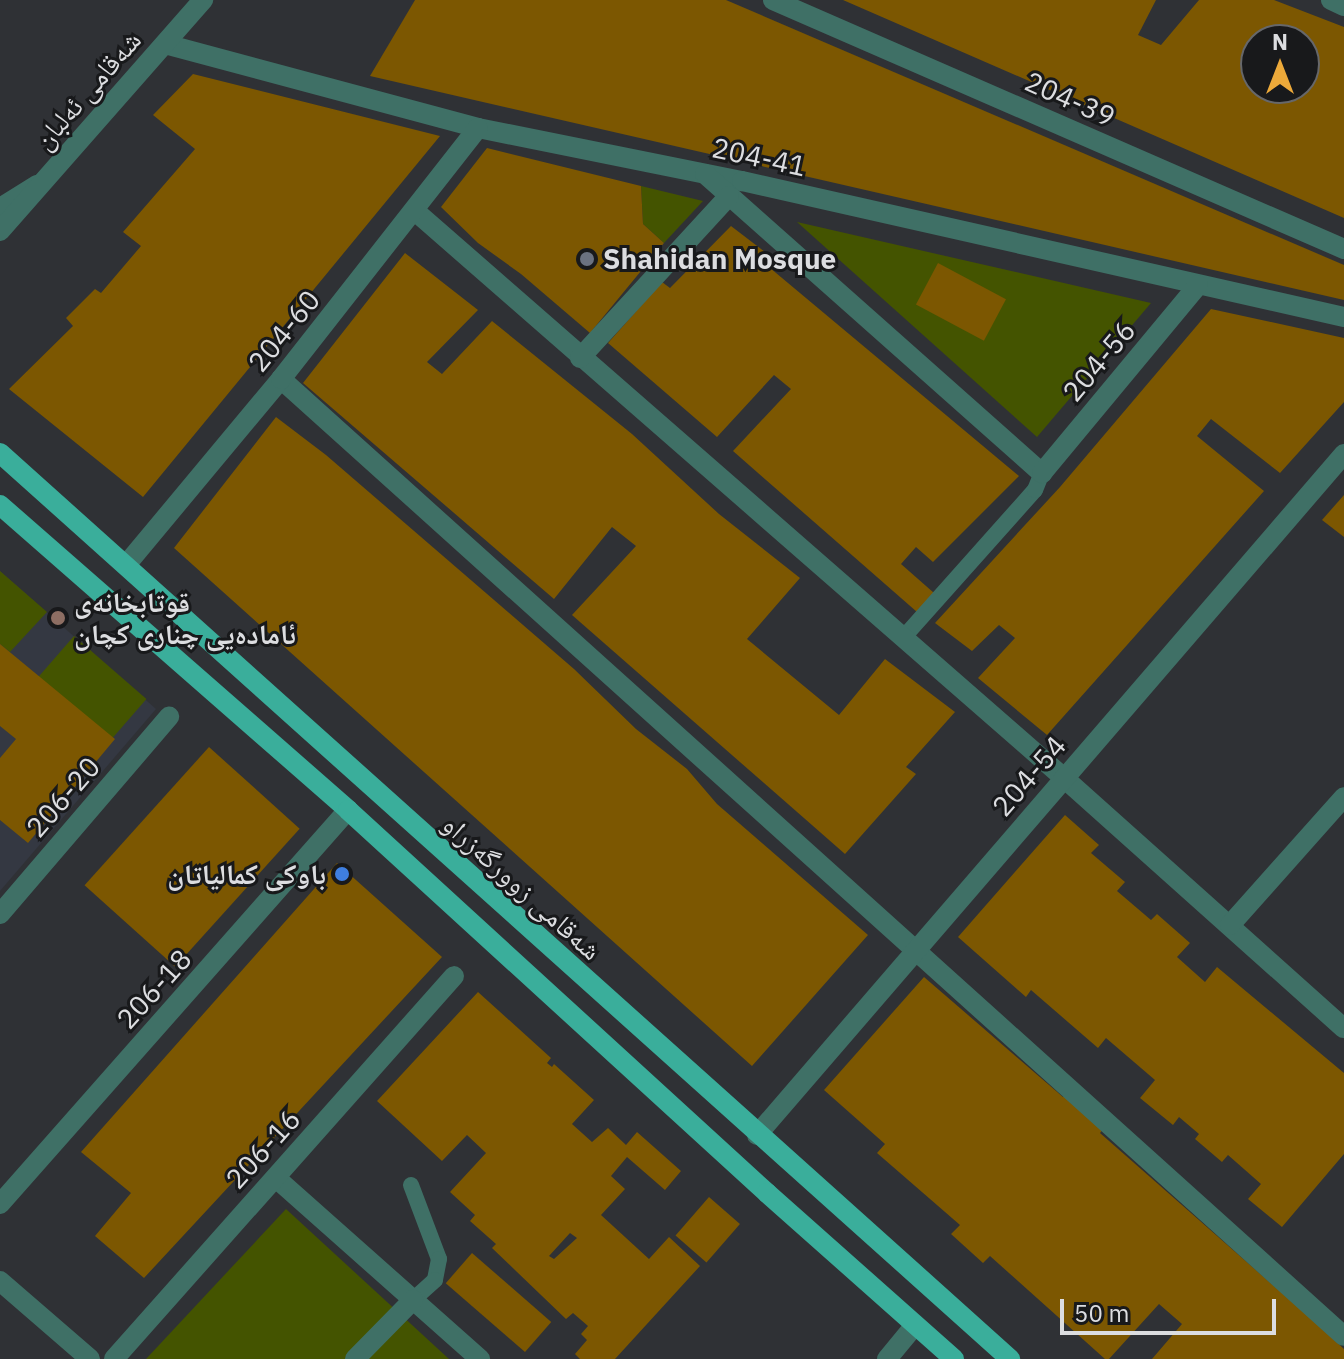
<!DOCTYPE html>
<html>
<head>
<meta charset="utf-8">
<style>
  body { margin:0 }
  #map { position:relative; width:1344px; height:1359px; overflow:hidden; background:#2f3135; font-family:"IBM Plex Sans","Noto Naskh Arabic",sans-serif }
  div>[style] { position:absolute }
  .built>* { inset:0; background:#343842 }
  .green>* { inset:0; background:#445400; transform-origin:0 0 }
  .building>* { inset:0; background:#7c5701; transform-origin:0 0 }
  .service>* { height:16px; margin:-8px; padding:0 8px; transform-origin:8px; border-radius:8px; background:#3f7066 }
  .minor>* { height:20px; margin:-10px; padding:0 10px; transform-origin:10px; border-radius:10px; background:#3f7066 }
  .tertiary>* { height:20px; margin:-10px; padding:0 10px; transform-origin:10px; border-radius:10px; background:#3f7066 }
  .primary>* { height:20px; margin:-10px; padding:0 10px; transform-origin:10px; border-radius:10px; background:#3aae9b }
  .dots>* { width:22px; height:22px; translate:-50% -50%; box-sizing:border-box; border:4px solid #18191b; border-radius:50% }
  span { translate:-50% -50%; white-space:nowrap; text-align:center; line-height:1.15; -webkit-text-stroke:6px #18191b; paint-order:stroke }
  .street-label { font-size:28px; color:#dcdde0 }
  .poi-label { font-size:28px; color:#dcdde0; font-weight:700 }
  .left { translate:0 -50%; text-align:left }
  .right { translate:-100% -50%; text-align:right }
  .north { position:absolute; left:1240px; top:24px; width:80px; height:80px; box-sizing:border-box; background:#18191b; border:2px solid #66676a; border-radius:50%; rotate:0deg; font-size:22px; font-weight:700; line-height:32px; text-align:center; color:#dcdde0 }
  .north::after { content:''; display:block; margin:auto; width:28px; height:36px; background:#eca93a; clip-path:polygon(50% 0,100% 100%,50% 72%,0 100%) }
  .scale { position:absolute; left:1060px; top:1299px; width:216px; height:36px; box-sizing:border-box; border:4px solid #dcdde0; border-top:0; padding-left:10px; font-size:24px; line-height:28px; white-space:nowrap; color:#dcdde0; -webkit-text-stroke:6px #18191b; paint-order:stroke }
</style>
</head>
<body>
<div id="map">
  <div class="built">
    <div style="clip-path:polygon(0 571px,156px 709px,0 891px)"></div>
  </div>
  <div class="green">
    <div style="clip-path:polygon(641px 186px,703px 201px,664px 243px,643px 224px)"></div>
    <div style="clip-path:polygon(797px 222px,1151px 303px,1037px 437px)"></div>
    <div style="clip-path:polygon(0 571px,47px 612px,10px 652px,0 644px)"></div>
    <div style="left:74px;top:636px;width:96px;height:54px;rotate:41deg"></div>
    <div style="clip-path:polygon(286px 1209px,449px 1359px,146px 1359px)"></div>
  </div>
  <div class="building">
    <div style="clip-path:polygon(415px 0,726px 0,1344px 265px,1344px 300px,370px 76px)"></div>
    <div style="clip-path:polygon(evenodd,843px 0,1156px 0,1138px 35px,1161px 45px,1199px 0,1274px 0,1344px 27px,1344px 218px,843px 0,1256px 40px,1304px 40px,1304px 88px,1256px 88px,1256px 40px)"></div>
    <div style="clip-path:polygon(193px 74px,440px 136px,143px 497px,9px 389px,73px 326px,66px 318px,95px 289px,101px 293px,141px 246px,123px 232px,195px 149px,153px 115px)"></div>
    <div style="clip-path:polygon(487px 148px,641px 186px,643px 224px,664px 243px,590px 333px,521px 274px,478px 243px,441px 207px)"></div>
    <div style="clip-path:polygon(731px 226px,765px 252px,758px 258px,1019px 476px,933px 562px,916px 547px,901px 564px,934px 593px,917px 612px,733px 451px,791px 389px,774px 375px,717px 437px,608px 343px,662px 282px,670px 288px)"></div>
    <div style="clip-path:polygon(405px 253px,478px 310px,427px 362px,442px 374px,492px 321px,632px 434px,719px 514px,800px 578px,747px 639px,839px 715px,885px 659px,955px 712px,906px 767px,916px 774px,845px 854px,572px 615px,636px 546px,612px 527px,554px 599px,303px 383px)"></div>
    <div style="left:938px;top:263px;width:77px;height:47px;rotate:28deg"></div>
    <div style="clip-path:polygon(1211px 309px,1344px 338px,1344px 402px,1280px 473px,1211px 419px,1197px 436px,1264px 491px,1047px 735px,978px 678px,1015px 638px,999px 625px,972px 651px,935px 623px,1060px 487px)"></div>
    <div style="clip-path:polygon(276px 417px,326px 455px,574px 669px,636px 729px,687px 769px,717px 804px,868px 935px,752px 1066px,174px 548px)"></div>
    <div style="clip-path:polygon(1344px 495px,1344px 537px,1322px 520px)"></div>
    <div style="clip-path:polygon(0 644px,115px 739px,28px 843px,0 820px,0 758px,16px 739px,0 726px)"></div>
    <div style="left:209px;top:747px;width:122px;height:186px;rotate:42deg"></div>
    <div style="clip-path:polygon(1065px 815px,1099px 845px,1091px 853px,1125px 882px,1117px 891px,1151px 920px,1157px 914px,1190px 943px,1177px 957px,1205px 982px,1217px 967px,1344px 1073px,1344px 1154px,1282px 1227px,1248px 1199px,1261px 1184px,1228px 1155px,1222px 1162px,1195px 1139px,1199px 1134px,1179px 1117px,1173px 1125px,1140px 1098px,1155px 1080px,1106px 1038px,1098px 1048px,1031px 990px,1026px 997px,958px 937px)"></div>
    <div style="clip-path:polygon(337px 863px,442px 957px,144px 1278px,95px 1236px,131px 1193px,81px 1152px)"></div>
    <div style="clip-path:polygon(924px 977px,1063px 1097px,1068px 1092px,1106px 1126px,1100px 1133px,1315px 1322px,1344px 1349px,1344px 1359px,1152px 1359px,1182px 1324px,1159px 1304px,1109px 1359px,1105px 1359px,990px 1256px,983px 1263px,951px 1234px,960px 1225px,877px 1153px,885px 1144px,824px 1090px)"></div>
    <div style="clip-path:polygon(evenodd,478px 992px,551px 1058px,547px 1063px,552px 1067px,554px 1064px,594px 1100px,572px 1124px,592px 1142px,608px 1128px,626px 1145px,637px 1132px,681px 1171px,665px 1190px,627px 1157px,611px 1176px,625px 1189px,601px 1215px,649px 1259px,669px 1237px,700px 1266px,615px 1359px,580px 1359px,575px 1354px,587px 1340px,581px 1334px,588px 1326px,573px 1313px,566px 1319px,492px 1248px,496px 1244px,470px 1221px,475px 1215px,450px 1192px,486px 1153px,467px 1135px,442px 1161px,377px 1101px,478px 992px,570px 1233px,577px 1238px,554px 1259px,549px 1256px,570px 1233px)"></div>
    <div style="left:709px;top:1197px;width:41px;height:51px;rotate:41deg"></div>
    <div style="left:472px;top:1253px;width:105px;height:40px;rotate:41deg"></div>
  </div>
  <div class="service">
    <div style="left:903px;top:638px;width:198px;rotate:-48.3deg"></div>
    <div style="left:1035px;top:490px;width:18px;rotate:-68deg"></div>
    <div style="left:411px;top:1185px;width:79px;rotate:69.3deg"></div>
    <div style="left:439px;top:1259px;width:21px;rotate:101deg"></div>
    <div style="left:435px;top:1280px;width:30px;rotate:138deg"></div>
  </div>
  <div class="minor">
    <div style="left:773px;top:0;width:623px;rotate:23.56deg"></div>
    <div style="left:1331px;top:0;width:14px;rotate:25deg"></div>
    <div style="left:165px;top:44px;width:324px;rotate:15deg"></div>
    <div style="left:478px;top:128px;width:269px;rotate:11.4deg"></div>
    <div style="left:742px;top:181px;width:617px;rotate:12.73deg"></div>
    <div style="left:705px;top:174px;width:451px;rotate:41.6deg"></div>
    <div style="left:1042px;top:473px;width:244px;rotate:-50.3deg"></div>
    <div style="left:415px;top:211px;width:862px;rotate:41.14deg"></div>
    <div style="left:1064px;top:778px;width:375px;rotate:41.8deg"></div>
    <div style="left:580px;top:358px;width:220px;rotate:-47.4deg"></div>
    <div style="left:281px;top:379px;width:1430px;rotate:42deg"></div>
    <div style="left:126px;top:565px;width:242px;rotate:-50.2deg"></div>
    <div style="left:281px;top:379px;width:319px;rotate:-51.9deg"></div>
    <div style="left:0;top:914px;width:260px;rotate:-49.4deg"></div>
    <div style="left:1230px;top:925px;width:171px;rotate:-48.3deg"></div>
    <div style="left:757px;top:1135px;width:899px;rotate:-49.24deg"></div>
    <div style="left:276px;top:1178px;width:273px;rotate:41.6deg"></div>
    <div style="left:0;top:1204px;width:526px;rotate:-48.55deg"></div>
    <div style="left:0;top:1281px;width:119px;rotate:40.9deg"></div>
    <div style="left:114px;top:1359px;width:512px;rotate:-48.4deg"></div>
    <div style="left:355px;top:1359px;width:83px;rotate:-45.5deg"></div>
    <div style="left:887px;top:1359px;width:44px;rotate:-50.5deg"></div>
  </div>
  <div class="tertiary">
    <div style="left:0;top:208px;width:44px;rotate:-31.9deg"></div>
    <div style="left:0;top:231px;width:308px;rotate:-48.7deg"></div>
  </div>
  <div class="primary">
    <div style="left:0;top:453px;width:1357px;rotate:41.89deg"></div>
    <div style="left:0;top:505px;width:463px;rotate:41.2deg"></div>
    <div style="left:348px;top:810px;width:568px;rotate:42.43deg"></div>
    <div style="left:767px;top:1193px;width:250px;rotate:41.6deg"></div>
  </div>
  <div class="dots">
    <div style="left:587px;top:259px;background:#6b7280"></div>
    <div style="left:58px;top:618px;background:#8d6e63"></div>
    <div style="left:342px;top:874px;background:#3f7fe0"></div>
  </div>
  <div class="street-label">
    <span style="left:87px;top:90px;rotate:-49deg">شەقامی ئەلبان</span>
    <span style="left:1070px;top:99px;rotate:24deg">204-39</span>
    <span style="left:759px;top:157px;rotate:12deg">204-41</span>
    <span style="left:284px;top:331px;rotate:-51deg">204-60</span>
    <span style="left:1099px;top:361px;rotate:-50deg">204-56</span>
    <span style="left:1029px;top:776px;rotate:-49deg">204-54</span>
    <span style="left:63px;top:797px;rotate:-49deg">206-20</span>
    <span style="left:522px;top:887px;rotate:42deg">شەقامی زوورگەزراو</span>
    <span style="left:154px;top:989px;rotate:-48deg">206-18</span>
    <span style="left:263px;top:1149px;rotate:-48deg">206-16</span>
  </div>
  <div class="poi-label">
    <span class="left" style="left:603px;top:259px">Shahidan Mosque</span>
    <span class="left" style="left:74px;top:618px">قوتابخانەی<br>ئامادەیی چناری کچان</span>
    <span class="right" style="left:326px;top:874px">باوکی کمالیاتان</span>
  </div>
  <div class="north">N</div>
  <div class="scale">50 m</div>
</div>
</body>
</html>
